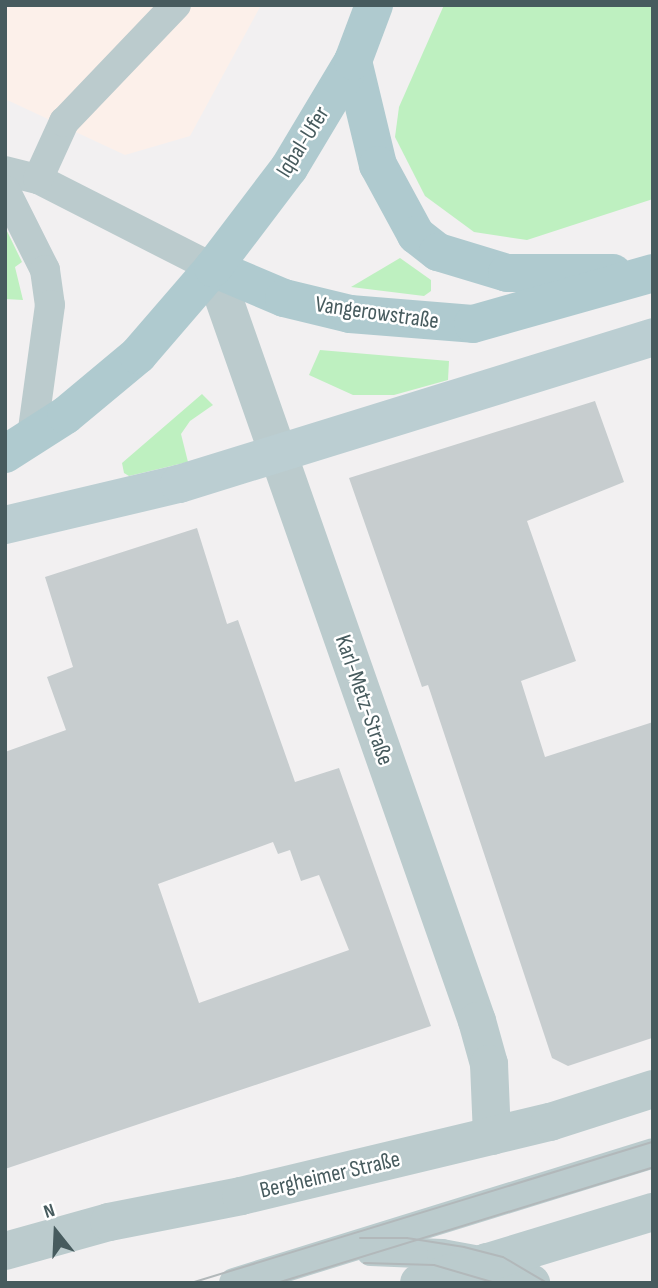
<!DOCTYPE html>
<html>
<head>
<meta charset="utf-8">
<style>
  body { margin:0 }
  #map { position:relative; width:658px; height:1288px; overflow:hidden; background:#f2f0f1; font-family:"Sofia Sans Condensed",sans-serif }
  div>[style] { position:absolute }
  .commercial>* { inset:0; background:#fcf0ea }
  .green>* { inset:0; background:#bef0c0 }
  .building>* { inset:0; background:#c7cdcf }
  .service>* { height:30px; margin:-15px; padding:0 15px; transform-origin:15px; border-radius:15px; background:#bbcbcd }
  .minor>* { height:38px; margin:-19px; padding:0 19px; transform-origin:19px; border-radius:19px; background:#bbcbcd }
  .tertiary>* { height:38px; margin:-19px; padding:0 19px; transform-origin:19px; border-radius:19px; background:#bbcbcd }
  .secondary>* { height:38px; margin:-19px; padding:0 19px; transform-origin:19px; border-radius:19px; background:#bbced2 }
  .primary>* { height:38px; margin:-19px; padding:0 19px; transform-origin:19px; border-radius:19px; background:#afcacf }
  .tram>* { height:2px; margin:-1px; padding:0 1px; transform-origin:1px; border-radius:1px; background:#b2b8ba }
  span { translate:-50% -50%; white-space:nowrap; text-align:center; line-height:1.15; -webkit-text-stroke:5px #fff; paint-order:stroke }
  .street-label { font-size:23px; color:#475b5e }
  .frame { position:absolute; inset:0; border:7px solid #475b5e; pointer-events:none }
  .north { position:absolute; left:21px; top:1197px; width:70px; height:70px; -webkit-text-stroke:5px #fff; paint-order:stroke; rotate:342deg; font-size:19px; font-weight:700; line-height:28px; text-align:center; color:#475b5e }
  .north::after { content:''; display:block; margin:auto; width:24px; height:32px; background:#475b5e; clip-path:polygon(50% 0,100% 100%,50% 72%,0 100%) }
</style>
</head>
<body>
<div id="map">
  <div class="commercial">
    <div style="clip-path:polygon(5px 5px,261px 5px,190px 136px,125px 155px,5px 99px)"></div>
  </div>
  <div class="green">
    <div style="clip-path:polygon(444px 5px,653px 5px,653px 199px,527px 240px,474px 232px,425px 196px,395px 137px,399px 107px)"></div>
    <div style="clip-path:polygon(5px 227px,22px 262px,15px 267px,23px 300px,5px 299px)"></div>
    <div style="clip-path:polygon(400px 258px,431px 280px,431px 291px,424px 296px,351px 287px)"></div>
    <div style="clip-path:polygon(320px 350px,449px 361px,448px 380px,394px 395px,353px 395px,309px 375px)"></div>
    <div style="clip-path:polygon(202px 394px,213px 405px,190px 421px,181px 434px,188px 462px,129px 476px,124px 473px,122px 463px)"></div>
  </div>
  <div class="building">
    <div style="clip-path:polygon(595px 401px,624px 482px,527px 521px,576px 661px,521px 681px,545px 757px,653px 722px,652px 1038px,568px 1066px,552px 1058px,428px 685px,422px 687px,349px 478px)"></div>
    <div style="clip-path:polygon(evenodd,197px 528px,227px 624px,238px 620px,295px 782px,339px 768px,431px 1026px,5px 1169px,5px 752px,66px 730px,47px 677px,73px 667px,45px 577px,197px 528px,273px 842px,278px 854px,290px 850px,301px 881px,319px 875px,349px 950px,199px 1003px,158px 884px,273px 842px)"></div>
  </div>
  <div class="service">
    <div style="left:5px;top:171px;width:34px;rotate:14deg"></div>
    <div style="left:38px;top:179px;width:196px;rotate:27deg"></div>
    <div style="left:38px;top:179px;width:63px;rotate:-65.5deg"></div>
    <div style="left:64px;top:122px;width:162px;rotate:-46.3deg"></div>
    <div style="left:5px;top:190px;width:89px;rotate:63.4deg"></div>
    <div style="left:45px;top:270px;width:35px;rotate:82deg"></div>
    <div style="left:50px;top:305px;width:133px;rotate:97.8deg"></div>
    <div style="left:371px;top:1251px;width:71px;rotate:2.4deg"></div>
    <div style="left:442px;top:1254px;width:44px;rotate:10.5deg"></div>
    <div style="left:234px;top:1283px;width:439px;rotate:-17.2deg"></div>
  </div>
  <div class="minor">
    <div style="left:213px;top:268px;width:798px;rotate:70.68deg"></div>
    <div style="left:477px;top:1021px;width:45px;rotate:74.4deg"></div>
    <div style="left:489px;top:1064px;width:72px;rotate:87.6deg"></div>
    <div style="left:487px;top:1262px;width:49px;rotate:25.5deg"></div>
  </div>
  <div class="tertiary">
    <div style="left:5px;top:1251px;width:108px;rotate:-15.6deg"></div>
    <div style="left:109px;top:1222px;width:135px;rotate:-11.1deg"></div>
    <div style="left:241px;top:1196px;width:318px;rotate:-13.5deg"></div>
    <div style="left:550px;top:1122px;width:108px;rotate:-17.8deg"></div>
    <div style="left:419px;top:1283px;width:245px;rotate:-16.9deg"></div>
  </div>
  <div class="secondary">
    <div style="left:5px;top:525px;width:179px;rotate:-13.3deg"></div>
    <div style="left:179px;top:484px;width:496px;rotate:-17.2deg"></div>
  </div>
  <div class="primary">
    <div style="left:353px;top:61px;width:107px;rotate:76.5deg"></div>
    <div style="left:378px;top:165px;width:80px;rotate:61.5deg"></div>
    <div style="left:416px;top:235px;width:28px;rotate:38deg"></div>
    <div style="left:438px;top:252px;width:72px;rotate:16.9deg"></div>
    <div style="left:507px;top:273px;width:106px"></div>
    <div style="left:213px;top:268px;width:77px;rotate:22.9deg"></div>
    <div style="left:284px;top:298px;width:68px;rotate:13.6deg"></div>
    <div style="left:350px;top:314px;width:123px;rotate:4.6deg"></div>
    <div style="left:473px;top:324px;width:187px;rotate:-15.8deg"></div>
    <div style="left:5px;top:454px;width:72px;rotate:-32.6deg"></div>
    <div style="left:66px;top:415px;width:94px;rotate:-39.8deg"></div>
    <div style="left:138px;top:355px;width:115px;rotate:-49.2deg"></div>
    <div style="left:213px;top:268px;width:126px;rotate:-52.8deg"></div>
    <div style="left:289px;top:168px;width:125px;rotate:-59.1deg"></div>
    <div style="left:353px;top:61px;width:60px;rotate:-69.4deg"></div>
  </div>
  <div class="tram">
    <div style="left:360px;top:1238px;width:47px"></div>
    <div style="left:407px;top:1238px;width:58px;rotate:9deg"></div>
    <div style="left:464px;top:1247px;width:40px;rotate:14.4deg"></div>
    <div style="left:503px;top:1257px;width:51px;rotate:30.6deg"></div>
    <div style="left:364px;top:1263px;width:70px;rotate:1.6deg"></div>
    <div style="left:434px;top:1265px;width:64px;rotate:16.4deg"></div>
    <div style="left:191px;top:1283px;width:483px;rotate:-17deg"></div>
    <div style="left:277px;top:1283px;width:393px;rotate:-17.1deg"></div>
  </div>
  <div class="street-label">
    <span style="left:303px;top:142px;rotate:-58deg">Iqbal-Ufer</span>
    <span style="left:377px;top:313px;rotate:8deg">Vangerowstraße</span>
    <span style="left:364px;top:700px;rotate:71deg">Karl-Metz-Straße</span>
    <span style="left:330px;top:1175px;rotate:-13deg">Bergheimer Straße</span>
  </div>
  <div class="frame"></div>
  <div class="north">N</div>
</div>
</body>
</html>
